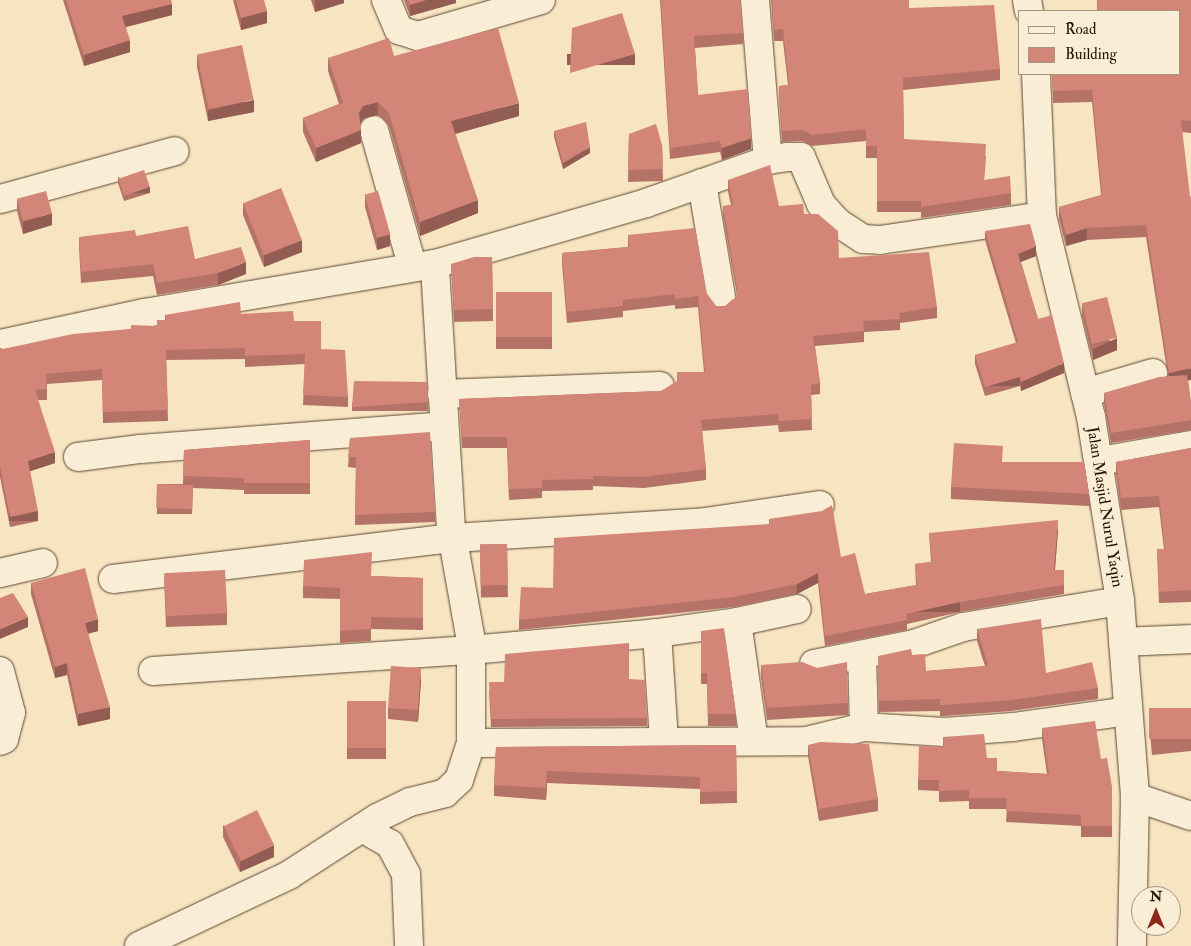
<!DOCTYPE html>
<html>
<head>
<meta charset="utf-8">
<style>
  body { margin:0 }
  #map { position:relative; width:1191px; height:946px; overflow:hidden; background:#f7e4c0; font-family:"IM FELL Double Pica",serif }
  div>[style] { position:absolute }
  .roads { filter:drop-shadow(0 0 1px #5a4631) drop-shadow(0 0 1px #5a4631) }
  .street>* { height:28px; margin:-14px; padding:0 14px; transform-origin:14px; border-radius:14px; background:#faedd6 }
  .wall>* { inset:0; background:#b57267; transform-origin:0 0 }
  .shaded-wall>* { inset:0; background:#945d54; transform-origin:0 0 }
  .building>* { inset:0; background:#d38578; transform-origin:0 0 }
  span { translate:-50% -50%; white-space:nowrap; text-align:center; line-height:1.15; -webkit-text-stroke:4.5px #faedd6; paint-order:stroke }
  .street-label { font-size:16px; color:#261201 }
  .legend { position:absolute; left:1018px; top:10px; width:162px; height:65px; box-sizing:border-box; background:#faedd6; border:1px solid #a59581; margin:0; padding:6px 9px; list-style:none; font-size:15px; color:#261201 }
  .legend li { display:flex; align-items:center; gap:10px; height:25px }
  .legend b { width:25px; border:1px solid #a59581 }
  .north { position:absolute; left:1131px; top:886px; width:50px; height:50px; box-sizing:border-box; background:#faedd6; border:1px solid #a59581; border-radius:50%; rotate:0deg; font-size:14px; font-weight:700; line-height:20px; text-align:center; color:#261201 }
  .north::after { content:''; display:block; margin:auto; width:18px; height:22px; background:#8f2418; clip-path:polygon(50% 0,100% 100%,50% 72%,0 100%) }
</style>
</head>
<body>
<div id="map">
  <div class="roads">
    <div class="street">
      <div style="left:386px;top:0;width:33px;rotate:67deg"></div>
      <div style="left:399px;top:30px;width:20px;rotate:18deg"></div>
      <div style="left:418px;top:36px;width:128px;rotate:-16.3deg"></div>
      <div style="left:755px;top:0;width:161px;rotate:85.4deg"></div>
      <div style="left:1027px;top:0;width:11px;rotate:80deg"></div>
      <div style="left:1036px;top:74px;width:142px;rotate:87.6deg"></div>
      <div style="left:1042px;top:216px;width:207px;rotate:76.3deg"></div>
      <div style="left:1091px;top:417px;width:186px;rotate:81deg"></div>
      <div style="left:1120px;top:601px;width:197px;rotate:85.6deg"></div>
      <div style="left:1135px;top:797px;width:149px;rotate:91.2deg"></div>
      <div style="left:374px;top:130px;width:140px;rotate:74.3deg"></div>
      <div style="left:702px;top:183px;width:121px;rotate:80.5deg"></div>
      <div style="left:0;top:199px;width:181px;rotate:-15.3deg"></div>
      <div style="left:0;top:344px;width:148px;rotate:-12.1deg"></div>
      <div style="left:145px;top:313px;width:294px;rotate:-9.6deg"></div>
      <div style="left:435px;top:264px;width:220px;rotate:-16.1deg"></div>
      <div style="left:646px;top:203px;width:129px;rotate:-19.4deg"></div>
      <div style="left:768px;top:160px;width:20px;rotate:-9deg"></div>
      <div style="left:788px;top:157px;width:13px"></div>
      <div style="left:801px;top:157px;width:51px;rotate:66.9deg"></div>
      <div style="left:821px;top:204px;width:24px;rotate:48deg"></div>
      <div style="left:837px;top:222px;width:31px;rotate:33deg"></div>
      <div style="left:863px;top:239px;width:17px;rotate:3deg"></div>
      <div style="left:880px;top:240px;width:164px;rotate:-8.4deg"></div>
      <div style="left:1085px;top:393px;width:71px;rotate:-16.4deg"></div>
      <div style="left:442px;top:394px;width:218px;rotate:-2.1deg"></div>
      <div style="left:78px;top:457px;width:63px;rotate:-7.4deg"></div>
      <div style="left:140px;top:449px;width:304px;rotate:-4.3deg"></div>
      <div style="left:1100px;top:461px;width:92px;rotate:-10deg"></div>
      <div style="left:0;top:573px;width:44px;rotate:-13.1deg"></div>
      <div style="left:113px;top:579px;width:342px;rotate:-6.9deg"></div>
      <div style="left:453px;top:538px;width:253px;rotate:-3.6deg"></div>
      <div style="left:705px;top:522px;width:116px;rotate:-8.4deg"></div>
      <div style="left:737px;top:622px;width:120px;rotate:81.9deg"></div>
      <div style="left:657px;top:633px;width:107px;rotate:86.3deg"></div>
      <div style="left:1123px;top:642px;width:68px;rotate:-2.5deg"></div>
      <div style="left:862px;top:655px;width:72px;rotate:88.4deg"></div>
      <div style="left:814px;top:664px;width:102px;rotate:-11.3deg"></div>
      <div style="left:914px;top:644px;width:52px;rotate:-19.1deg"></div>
      <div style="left:963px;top:627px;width:159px;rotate:-9.4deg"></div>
      <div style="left:0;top:671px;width:43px;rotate:75.3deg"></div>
      <div style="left:11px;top:713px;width:27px;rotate:105deg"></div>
      <div style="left:4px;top:739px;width:4px;rotate:153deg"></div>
      <div style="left:153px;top:671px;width:319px;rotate:-3.8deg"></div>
      <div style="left:471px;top:650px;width:187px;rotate:-5.2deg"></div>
      <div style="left:657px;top:633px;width:81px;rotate:-7.8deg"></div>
      <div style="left:737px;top:622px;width:61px;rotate:-12.2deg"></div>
      <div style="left:471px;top:743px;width:335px;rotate:-0.3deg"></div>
      <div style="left:806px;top:741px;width:60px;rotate:-13.6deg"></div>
      <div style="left:864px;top:727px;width:80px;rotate:3.6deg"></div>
      <div style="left:944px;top:732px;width:69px;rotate:-4.1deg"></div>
      <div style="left:1013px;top:727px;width:116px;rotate:-7.9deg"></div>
      <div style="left:1135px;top:797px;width:59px;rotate:18.7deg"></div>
      <div style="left:362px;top:828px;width:32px;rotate:30deg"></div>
      <div style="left:390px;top:844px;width:34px;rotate:62deg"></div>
      <div style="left:406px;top:874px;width:72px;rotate:87.6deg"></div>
      <div style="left:139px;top:946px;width:166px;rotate:-25.3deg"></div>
      <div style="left:289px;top:875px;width:105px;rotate:-32.9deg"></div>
      <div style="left:377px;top:818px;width:37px;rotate:-26deg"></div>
      <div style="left:410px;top:802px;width:36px;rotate:-14deg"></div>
      <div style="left:445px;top:793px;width:19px;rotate:-43deg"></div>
      <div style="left:459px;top:780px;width:39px;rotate:-72deg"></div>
      <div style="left:471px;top:743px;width:102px;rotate:-90deg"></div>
      <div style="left:471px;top:641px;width:114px;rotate:-100.1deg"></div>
      <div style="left:451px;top:529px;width:265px;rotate:-93.5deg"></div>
    </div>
  </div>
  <div class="wall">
    <div style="clip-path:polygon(63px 0,171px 0,172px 15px,126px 27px,130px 52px,84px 66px)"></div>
    <div style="clip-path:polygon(233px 0,264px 0,267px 23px,241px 30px)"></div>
    <div style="clip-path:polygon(311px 0,344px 0,344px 3px,315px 12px)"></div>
    <div style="clip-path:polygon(404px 0,456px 0,456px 3px,410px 16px)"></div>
    <div style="clip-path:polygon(660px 0,740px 0,743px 33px,743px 44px,695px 48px,698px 95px,751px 149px,722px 160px,720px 152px,670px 159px)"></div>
    <div style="clip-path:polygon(771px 0,909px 0,909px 8px,1000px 69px,1000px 80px,903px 90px,904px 139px,986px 156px,984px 180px,1011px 193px,1011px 205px,921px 218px,921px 212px,877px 212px,877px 158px,866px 158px,866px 141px,812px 146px,802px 141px,782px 142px,779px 97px,779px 86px,788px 85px,783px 41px,774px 41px)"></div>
    <div style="clip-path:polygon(1097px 0,1191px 0,1191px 133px,1182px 132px,1188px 380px,1191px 403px,1191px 430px,1111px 443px,1104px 404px,1104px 393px,1168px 376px,1146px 237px,1087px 240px,1066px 246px,1059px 219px,1059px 207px,1101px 195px,1092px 102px,1053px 103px,1052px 74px,1180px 74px,1180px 11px,1097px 11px)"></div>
    <div style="clip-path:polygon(197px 55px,254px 112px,208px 121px,197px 67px)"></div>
    <div style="clip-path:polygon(394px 56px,519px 116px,455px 134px,478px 213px,420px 236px,389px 126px,378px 115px,363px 119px,360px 124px,361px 143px,316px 162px,303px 132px,303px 118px,339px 104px,328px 71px,328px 58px)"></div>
    <div style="clip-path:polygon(554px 131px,590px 153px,563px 169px,554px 137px)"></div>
    <div style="clip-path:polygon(629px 134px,662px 145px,663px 181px,628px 182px)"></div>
    <div style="clip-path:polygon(118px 177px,150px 193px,124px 201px,118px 183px)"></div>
    <div style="clip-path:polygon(728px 180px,779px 206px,804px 214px,839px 258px,937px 307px,937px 318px,900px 323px,900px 330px,864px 332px,864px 342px,815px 346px,820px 383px,820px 394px,811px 395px,812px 430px,779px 432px,778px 425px,702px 431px,706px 469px,706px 480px,644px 488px,593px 486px,593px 490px,542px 491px,542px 498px,509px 500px,507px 448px,462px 448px,459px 399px,661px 391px,704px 372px,698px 307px,675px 309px,675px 305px,623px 311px,623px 317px,567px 323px,562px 264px,562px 253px,628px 247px,628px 235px,707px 294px,716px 306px,725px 306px,736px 297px,737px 295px,723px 216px,723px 206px,731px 205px,728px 191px)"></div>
    <div style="clip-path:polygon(365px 195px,390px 246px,377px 250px,365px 207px)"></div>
    <div style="clip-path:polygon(17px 199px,52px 225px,23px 234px,17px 211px)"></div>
    <div style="clip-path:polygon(243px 203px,302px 252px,264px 267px,243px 215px)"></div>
    <div style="clip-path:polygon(985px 231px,1036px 256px,1021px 262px,1038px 319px,1064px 373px,1021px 391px,1020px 386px,985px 396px,975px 364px,975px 355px,1016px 343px,985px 240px)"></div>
    <div style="clip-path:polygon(136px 236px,195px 259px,246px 274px,218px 285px,157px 295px,153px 276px,81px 283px,79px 248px,79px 237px)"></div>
    <div style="clip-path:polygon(492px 257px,493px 321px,454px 322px,451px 264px)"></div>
    <div style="left:496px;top:292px;width:56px;height:57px"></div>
    <div style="clip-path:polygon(1082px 304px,1117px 350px,1093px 360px,1082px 316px)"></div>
    <div style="clip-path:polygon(241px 314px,294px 321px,321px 349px,348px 397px,348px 407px,303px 405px,305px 364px,245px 367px,245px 359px,166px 360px,168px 421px,103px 423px,102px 380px,47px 384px,47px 400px,38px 400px,55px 463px,30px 471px,38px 521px,10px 527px,0 477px,0 348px,3px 349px,131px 329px,157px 326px,165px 320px,165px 315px)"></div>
    <div style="left:428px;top:402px;width:9px;height:76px;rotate:90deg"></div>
    <div style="clip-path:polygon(350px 438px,435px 512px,435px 522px,355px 525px,356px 468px,348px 467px)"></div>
    <div style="clip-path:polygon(310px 440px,310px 494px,244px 494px,244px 490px,193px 488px,192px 514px,157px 514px,157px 484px,183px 484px,184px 450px)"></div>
    <div style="clip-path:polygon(1191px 448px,1191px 602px,1159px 603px,1157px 549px,1164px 549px,1159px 507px,1121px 510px,1116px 474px,1116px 462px)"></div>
    <div style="clip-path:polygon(1003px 462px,1084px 462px,1090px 500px,1090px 511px,1089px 506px,951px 499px,951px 487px)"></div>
    <div style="clip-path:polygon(769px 519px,841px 557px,865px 594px,916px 585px,915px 564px,931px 562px,929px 533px,1058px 530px,1055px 570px,1064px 570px,1064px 594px,960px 612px,907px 624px,907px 630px,825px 646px,818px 583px,797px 594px,734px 607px,519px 630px,519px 620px,553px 588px,769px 524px)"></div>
    <div style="left:507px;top:544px;width:53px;height:27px;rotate:89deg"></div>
    <div style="clip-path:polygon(371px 576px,423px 578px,423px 630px,371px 629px,371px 641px,340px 643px,340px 599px,303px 598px,303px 586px)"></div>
    <div style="clip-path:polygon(164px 577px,227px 613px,227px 625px,166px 627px)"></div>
    <div style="clip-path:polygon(31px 583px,98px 631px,88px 634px,110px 719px,78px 726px,67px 675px,55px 678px,31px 594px)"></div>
    <div style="clip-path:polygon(977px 629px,1046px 673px,1098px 688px,1098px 699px,1011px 711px,944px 716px,940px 716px,940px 711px,879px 712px,878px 667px,912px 655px,926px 671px,985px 666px,977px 641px)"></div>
    <div style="clip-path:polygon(701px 631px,736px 714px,736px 726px,708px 726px,707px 684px,701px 684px)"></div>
    <div style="clip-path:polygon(761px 665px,848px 703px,848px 715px,767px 720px,761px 677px)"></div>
    <div style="clip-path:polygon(629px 679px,647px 718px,647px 726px,491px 727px,489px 691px)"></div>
    <div style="clip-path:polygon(421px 680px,418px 722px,388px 719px,388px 708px)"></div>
    <div style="left:347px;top:701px;width:39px;height:58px"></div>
    <div style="clip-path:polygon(1191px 708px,1191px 751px,1152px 755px,1149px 724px,1149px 712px)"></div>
    <div style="clip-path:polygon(1042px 728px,1101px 759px,1112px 787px,1112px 837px,1081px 837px,1081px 826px,1006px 822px,1007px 809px,969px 809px,969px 801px,939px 802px,939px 791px,918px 790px,918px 780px,943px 747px,943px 737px,987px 758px,997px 771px,1047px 774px,1042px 739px)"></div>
    <div style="clip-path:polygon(736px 745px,737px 803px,700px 804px,700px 789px,547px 783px,546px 800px,494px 796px,494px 785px,496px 747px)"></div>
    <div style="clip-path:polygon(808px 745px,878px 799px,878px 811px,819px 821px,808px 756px)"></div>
    <div style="clip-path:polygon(223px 825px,274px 857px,240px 872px,223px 837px)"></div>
  </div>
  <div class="shaded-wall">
    <div style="clip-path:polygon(315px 0,344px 0,344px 3px,315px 12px)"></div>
    <div style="clip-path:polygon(426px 0,456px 0,456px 3px,410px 16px,410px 5px)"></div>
    <div style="clip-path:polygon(172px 4px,172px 15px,122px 28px,122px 16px)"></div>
    <div style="clip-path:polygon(267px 11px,267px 23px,241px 30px,241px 18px)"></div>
    <div style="clip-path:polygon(130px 40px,130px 52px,84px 66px,84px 55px)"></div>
    <div style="left:635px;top:54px;width:11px;height:68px;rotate:90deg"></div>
    <div style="clip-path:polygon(254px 100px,254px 112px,208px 121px,208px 110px)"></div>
    <div style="clip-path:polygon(378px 102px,378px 115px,363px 119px,359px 127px,359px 113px,363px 106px)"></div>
    <div style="clip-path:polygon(519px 103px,519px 116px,451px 135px,451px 121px)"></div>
    <div style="clip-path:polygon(361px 130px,361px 143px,316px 162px,316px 148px)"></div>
    <div style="clip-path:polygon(751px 138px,751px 149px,722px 160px,722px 148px)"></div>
    <div style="clip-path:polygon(590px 147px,590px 153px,563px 169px,563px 163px)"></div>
    <div style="left:150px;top:187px;width:6px;height:27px;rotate:90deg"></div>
    <div style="clip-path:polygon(478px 200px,478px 213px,420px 236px,420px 222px)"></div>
    <div style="clip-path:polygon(52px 213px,52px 225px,23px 234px,23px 222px)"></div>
    <div style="clip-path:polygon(1087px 228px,1087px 240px,1066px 246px,1066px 235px)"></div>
    <div style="clip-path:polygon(390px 234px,390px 246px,377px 250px,377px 238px)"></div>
    <div style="clip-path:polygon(302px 240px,302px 252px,264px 267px,264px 255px)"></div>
    <div style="clip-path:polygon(1036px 246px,1036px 256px,1018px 263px,1018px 254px)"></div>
    <div style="clip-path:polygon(246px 262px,246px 274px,218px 285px,218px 273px)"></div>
    <div style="clip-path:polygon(1117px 338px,1117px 350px,1093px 360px,1093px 349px)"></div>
    <div style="clip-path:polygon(1064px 363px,1064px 373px,1021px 391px,1021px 382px)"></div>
    <div style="clip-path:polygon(1191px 368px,1191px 380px,1169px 384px,1169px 373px)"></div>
    <div style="left:1020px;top:377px;width:9px;height:36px;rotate:90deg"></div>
    <div style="clip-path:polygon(55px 452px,55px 463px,28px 472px,28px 461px)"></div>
    <div style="left:38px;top:511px;width:10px;height:29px;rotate:90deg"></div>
    <div style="clip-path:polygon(1058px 520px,1058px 530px,1054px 580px,1054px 570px)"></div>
    <div style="clip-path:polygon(818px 573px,818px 583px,797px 594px,797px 584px)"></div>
    <div style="left:960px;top:602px;width:10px;height:55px;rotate:90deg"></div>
    <div style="clip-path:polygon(28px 617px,28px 627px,0 639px,0 629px)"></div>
    <div style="clip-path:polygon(98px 619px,98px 631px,85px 634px,85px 623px)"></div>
    <div style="clip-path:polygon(67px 663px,67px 675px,55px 678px,55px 667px)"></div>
    <div style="clip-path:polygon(421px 668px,421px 680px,418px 722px,418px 710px)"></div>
    <div style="clip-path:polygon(110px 707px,110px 719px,78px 726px,78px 714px)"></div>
    <div style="clip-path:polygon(547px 771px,547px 783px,546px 800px,546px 788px)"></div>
    <div style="clip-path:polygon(274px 845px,274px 857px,240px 872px,240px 861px)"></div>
  </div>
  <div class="building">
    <div style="clip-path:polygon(66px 0,171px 0,172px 4px,122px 16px,130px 40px,84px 55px)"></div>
    <div style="clip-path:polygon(236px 0,264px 0,267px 11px,241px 18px)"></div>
    <div style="clip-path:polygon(408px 0,426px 0,410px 5px)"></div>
    <div style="clip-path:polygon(661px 0,740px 0,743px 33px,694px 36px,698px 95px,748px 89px,751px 138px,722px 148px,720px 141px,670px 148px)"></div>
    <div style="clip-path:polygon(772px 0,909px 0,909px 8px,994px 5px,1000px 69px,903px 78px,904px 139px,986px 144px,984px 180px,1010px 176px,1011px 193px,921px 207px,921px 201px,877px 201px,877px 146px,866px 146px,866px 129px,812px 135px,802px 130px,782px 131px,779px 86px,789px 85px,783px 29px,774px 30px)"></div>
    <div style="clip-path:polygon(1097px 0,1191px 0,1191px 121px,1181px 120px,1190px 196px,1191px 197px,1191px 368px,1169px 373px,1146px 225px,1087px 228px,1066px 235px,1059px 207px,1102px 195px,1092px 90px,1053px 91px,1052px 74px,1180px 74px,1180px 11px,1098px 11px)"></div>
    <div style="clip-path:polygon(622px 13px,635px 54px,570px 73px,572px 28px)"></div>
    <div style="clip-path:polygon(498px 28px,519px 103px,451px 121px,478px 200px,420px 222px,389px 113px,378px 102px,363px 106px,359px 113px,361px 130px,316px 148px,303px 118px,343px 103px,328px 58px,389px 38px,394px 56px)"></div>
    <div style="left:242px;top:45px;width:56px;height:46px;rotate:78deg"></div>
    <div style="clip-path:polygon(586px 122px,590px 147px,563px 163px,554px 131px)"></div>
    <div style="clip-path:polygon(656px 124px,662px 145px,663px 169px,628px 170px,629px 134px)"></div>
    <div style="clip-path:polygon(770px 165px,779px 206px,803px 204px,804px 214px,818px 214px,838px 231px,839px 258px,929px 252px,937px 307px,899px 313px,900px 319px,863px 321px,864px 331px,813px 336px,820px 383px,811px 385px,812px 419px,779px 421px,778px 414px,701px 420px,706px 469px,644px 477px,593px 476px,593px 479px,542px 480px,542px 488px,509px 489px,507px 437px,462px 437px,459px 399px,661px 391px,677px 381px,677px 372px,705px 372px,698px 296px,675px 299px,675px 294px,623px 300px,623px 306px,567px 312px,562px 253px,629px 247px,628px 235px,695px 228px,707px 294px,716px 306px,725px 306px,736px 297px,737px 289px,723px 206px,733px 205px,728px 180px)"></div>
    <div style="left:144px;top:170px;width:18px;height:27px;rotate:71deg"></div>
    <div style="left:281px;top:188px;width:56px;height:41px;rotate:68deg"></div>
    <div style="left:46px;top:191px;width:23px;height:30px;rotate:75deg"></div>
    <div style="left:378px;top:191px;width:45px;height:14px;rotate:74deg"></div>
    <div style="clip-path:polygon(1030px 224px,1036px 246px,1018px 254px,1038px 319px,1052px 315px,1064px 363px,1021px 382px,1020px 377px,985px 387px,975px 355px,1018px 342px,985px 231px)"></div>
    <div style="clip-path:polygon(188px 226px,195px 259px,241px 247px,246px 262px,218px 273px,157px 283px,153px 264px,81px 272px,79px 237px,135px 230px,136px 236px)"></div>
    <div style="clip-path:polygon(474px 257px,492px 257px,493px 309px,454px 310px,451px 264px)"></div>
    <div style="left:496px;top:292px;width:56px;height:45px"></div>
    <div style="left:1107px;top:297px;width:42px;height:26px;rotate:76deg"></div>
    <div style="clip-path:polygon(240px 302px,241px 314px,293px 311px,294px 321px,321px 321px,321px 349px,345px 350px,348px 397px,303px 395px,305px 354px,245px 356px,245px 348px,166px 350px,168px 410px,103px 412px,102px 369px,46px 374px,47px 389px,35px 390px,55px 452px,28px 461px,38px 511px,10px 517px,0 466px,0 348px,3px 349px,73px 334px,131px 329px,131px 325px,157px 326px,157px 320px,166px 320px,165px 315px)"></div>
    <div style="clip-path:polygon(1187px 375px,1191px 403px,1191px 420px,1111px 433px,1104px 393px,1159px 377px)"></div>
    <div style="clip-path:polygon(354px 381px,427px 382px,428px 402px,352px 407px)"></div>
    <div style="clip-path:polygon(430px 432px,435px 512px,355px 515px,356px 457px,348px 457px,350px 438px)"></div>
    <div style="clip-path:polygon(310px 440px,310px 483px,244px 483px,244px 478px,183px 476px,184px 450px)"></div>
    <div style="clip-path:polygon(954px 443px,1003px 446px,1002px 462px,1084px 462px,1090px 500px,1089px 494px,951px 487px)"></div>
    <div style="clip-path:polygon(1191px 448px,1191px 590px,1159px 592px,1157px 549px,1165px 549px,1159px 496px,1121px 498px,1116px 462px)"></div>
    <div style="left:157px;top:484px;width:36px;height:24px;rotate:2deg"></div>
    <div style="clip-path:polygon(832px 505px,841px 557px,855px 553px,865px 594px,917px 585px,915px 564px,932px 562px,929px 533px,1058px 520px,1054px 570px,1064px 570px,1064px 585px,960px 602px,906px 614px,907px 620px,825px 636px,818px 573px,797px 584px,734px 597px,519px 620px,521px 587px,553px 588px,554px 538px,770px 524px,769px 519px,822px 511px)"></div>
    <div style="left:507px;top:544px;width:41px;height:27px;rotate:89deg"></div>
    <div style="clip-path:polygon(372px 552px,371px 576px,423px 578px,423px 618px,371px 617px,371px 629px,340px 631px,340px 588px,303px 586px,304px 560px)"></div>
    <div style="clip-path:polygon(85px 568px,98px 619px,85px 623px,110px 707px,78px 714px,67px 663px,55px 667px,31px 583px)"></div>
    <div style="left:225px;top:570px;width:43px;height:61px;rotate:87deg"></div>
    <div style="clip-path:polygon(13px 593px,28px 617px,0 629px,0 598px)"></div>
    <div style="clip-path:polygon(1041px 619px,1046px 673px,1092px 662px,1098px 688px,1011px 700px,944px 705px,940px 705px,940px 699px,879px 701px,878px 656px,911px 649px,912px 655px,925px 654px,926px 671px,988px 666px,977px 629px)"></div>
    <div style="clip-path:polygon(724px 628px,736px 714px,708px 714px,707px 673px,701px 673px,701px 631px)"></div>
    <div style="clip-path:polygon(629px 643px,629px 679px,645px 680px,647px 718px,491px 719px,489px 682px,504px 682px,505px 654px)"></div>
    <div style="clip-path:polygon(802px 662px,817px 668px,847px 662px,848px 703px,767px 708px,761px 665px)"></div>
    <div style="left:391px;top:666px;width:30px;height:42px;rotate:4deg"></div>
    <div style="left:347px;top:701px;width:39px;height:47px"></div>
    <div style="left:1191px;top:708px;width:31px;height:42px;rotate:90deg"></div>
    <div style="clip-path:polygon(1095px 721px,1101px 759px,1107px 758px,1112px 787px,1112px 826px,1081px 826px,1081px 815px,1006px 811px,1007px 798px,969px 798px,969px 790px,939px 791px,939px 780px,918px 780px,919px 746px,944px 747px,943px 737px,984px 734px,987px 758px,997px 758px,997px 771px,1049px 774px,1042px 728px)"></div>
    <div style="clip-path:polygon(820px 742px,869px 744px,878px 799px,819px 809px,808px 745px)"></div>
    <div style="clip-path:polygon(736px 745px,737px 791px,700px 792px,700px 777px,547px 771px,546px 788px,494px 785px,496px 747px)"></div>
    <div style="left:257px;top:810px;width:39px;height:37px;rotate:64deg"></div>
  </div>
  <div class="street-label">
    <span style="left:1105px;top:507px;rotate:81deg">Jalan Masjid Nurul Yaqin</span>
  </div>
  <ul class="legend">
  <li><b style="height:6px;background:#faedd6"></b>Road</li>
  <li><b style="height:14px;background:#d38578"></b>Building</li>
  </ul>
  <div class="north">N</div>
</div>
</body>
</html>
